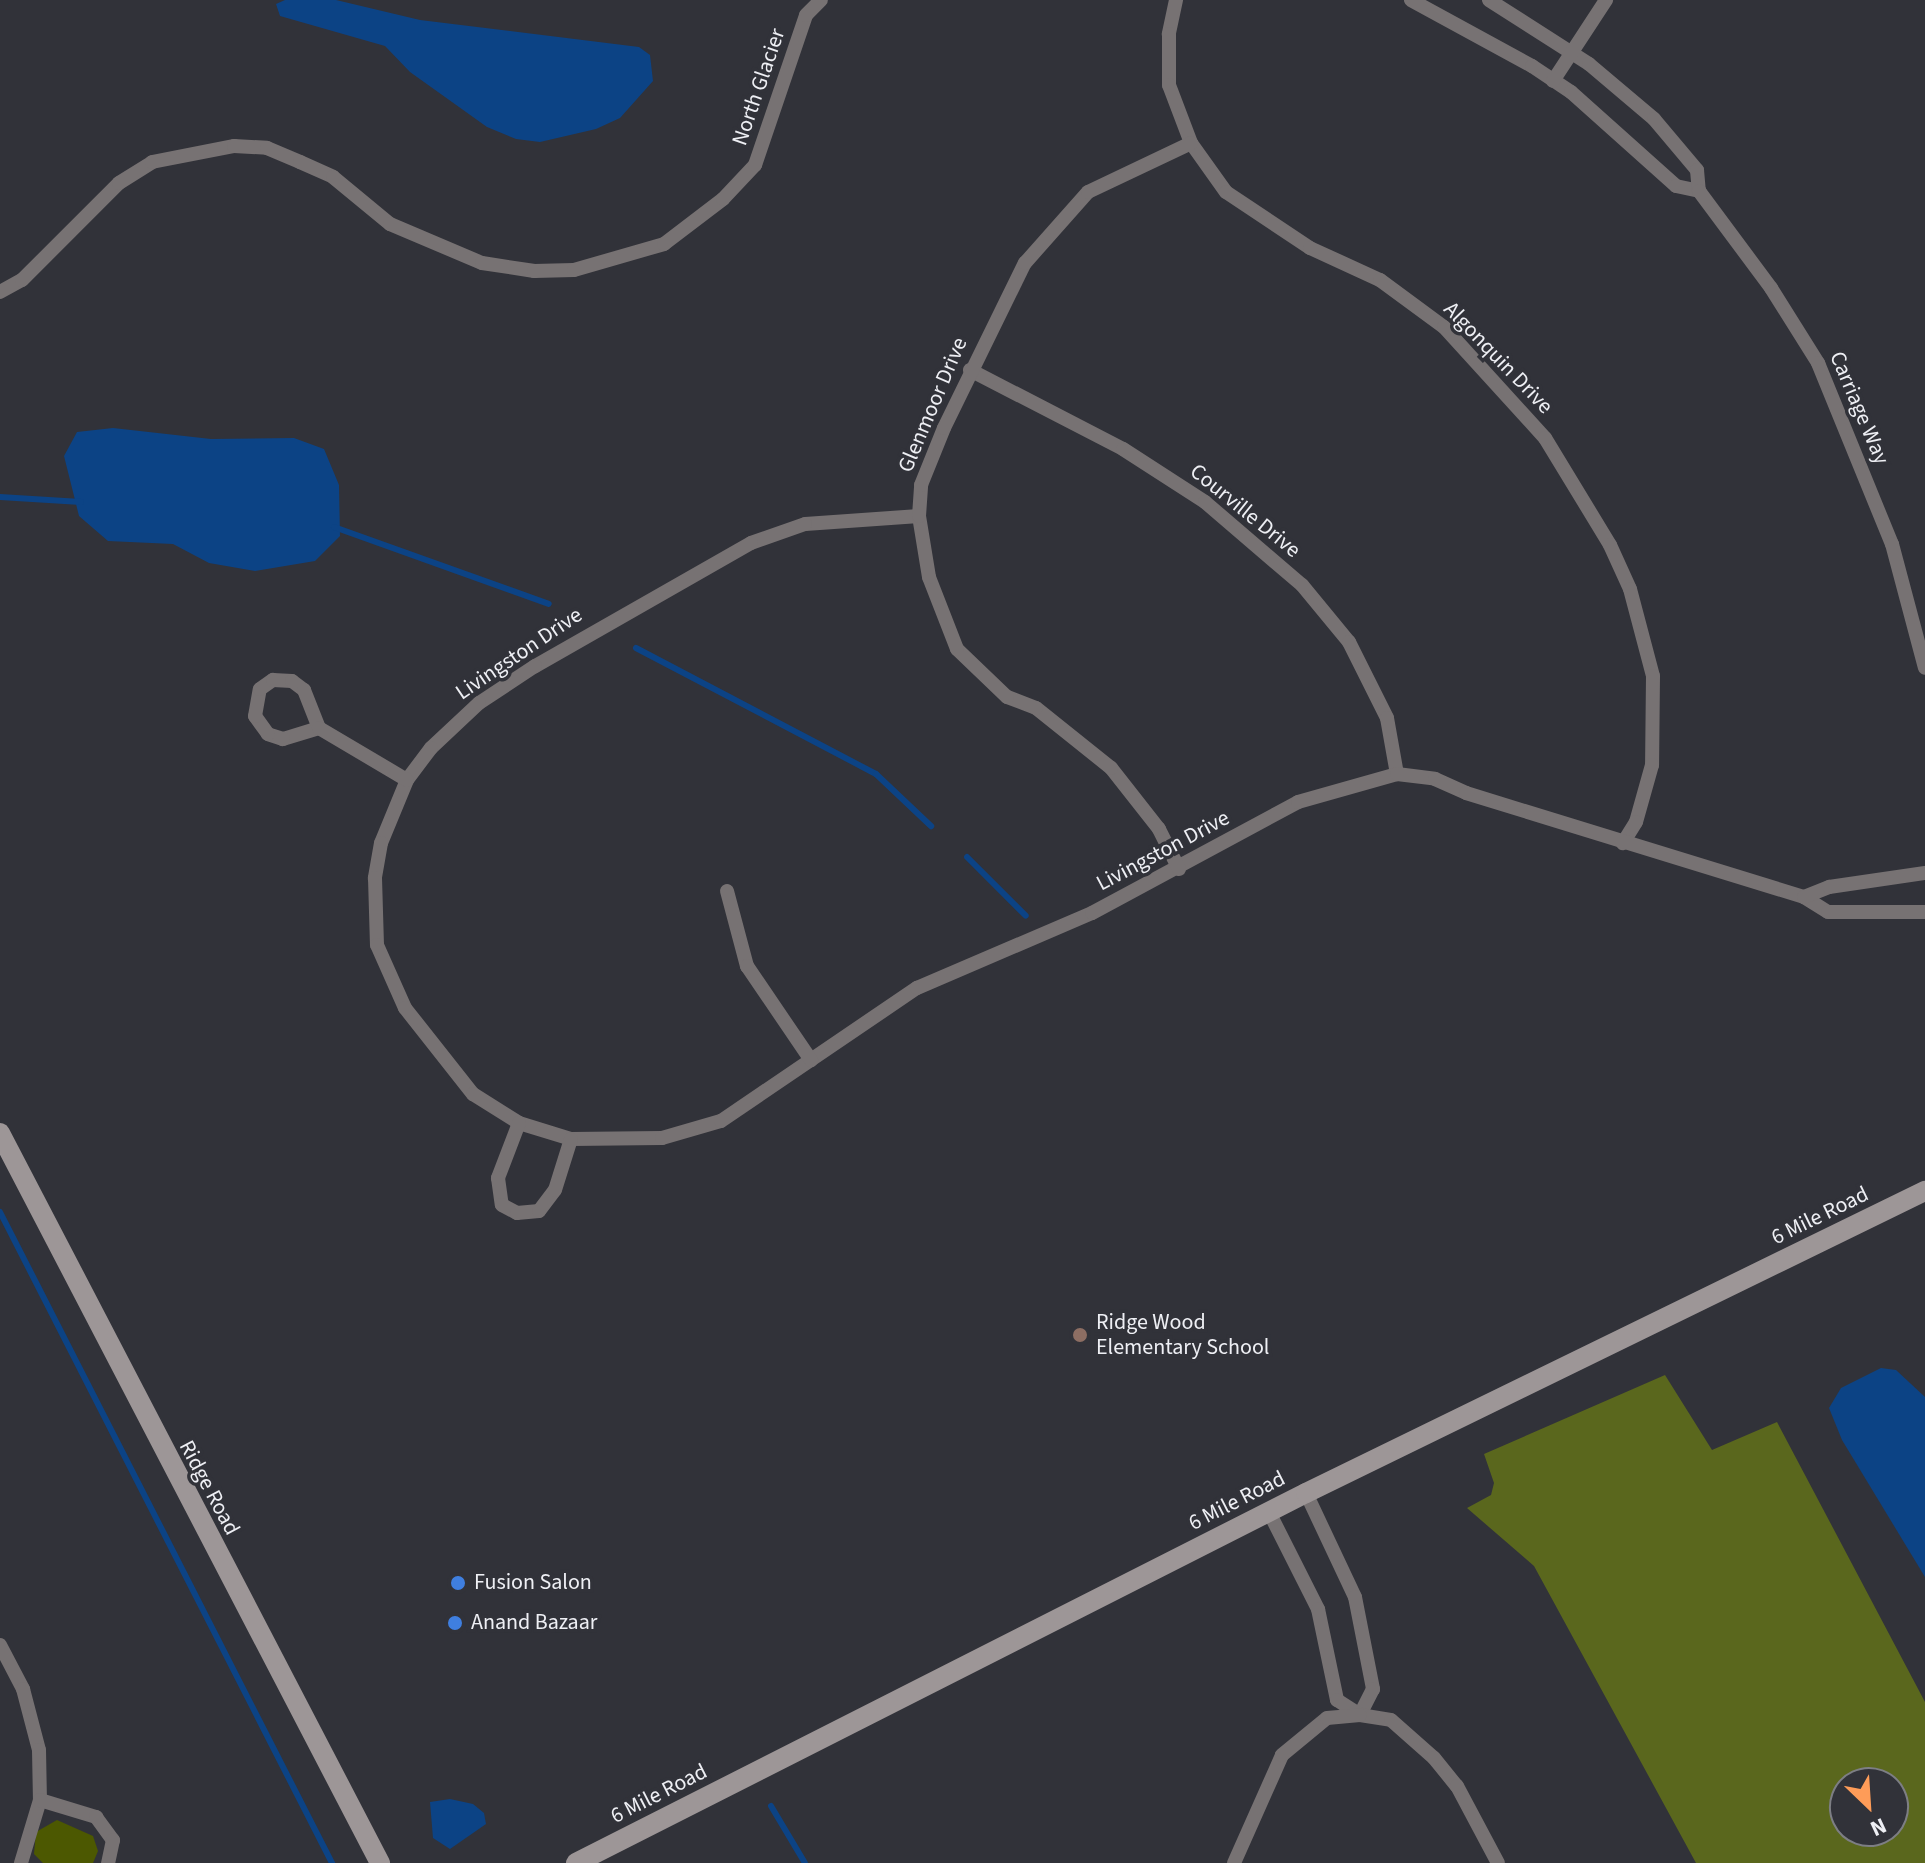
<!DOCTYPE html>
<html>
<head>
<meta charset="utf-8">
<style>
  body { margin:0 }
  #map { position:relative; width:1925px; height:1863px; overflow:hidden; background:#313239; font-family:"Source Sans 3",sans-serif }
  div>[style] { position:absolute }
  .green>* { inset:0; background:#4c5801 }
  .forest>* { inset:0; background:#5a671d }
  .water>* { inset:0; background:#0c4385 }
  .stream>* { height:6px; margin:-3px; padding:0 3px; transform-origin:3px; border-radius:3px; background:#0c4385 }
  .street>* { height:14px; margin:-7px; padding:0 7px; transform-origin:7px; border-radius:7px; background:#777273 }
  .secondary>* { height:20px; margin:-10px; padding:0 10px; transform-origin:10px; border-radius:10px; background:#9d9697 }
  .dots>* { width:22px; height:22px; translate:-50% -50%; box-sizing:border-box; border:4px solid #313239; border-radius:50% }
  span { translate:-50% -50%; white-space:nowrap; text-align:center; line-height:1.15; -webkit-text-stroke:7px #313239; paint-order:stroke }
  .street-label { font-size:22px; color:#eeeff4 }
  .poi-label { font-size:22px; color:#eeeff4 }
  .left { translate:0 -50%; text-align:left }
  .north { position:absolute; left:1829px; top:1767px; width:80px; height:80px; box-sizing:border-box; background:#313239; border:2px solid #7d7e84; border-radius:50%; rotate:155deg; font-size:22px; font-weight:700; line-height:32px; text-align:center; color:#eeeff4 }
  .north::after { content:''; display:block; margin:auto; width:28px; height:36px; background:#fe9c58; clip-path:polygon(50% 0,100% 100%,50% 72%,0 100%) }
</style>
</head>
<body>
<div id="map">
  <div class="green">
    <div style="clip-path:polygon(57px 1820px,93px 1836px,98px 1851px,93px 1863px,43px 1863px,34px 1854px,36px 1832px)"></div>
  </div>
  <div class="forest">
    <div style="clip-path:polygon(evenodd,1665px 1375px,1712px 1450px,1777px 1422px,1925px 1702px,1925px 1863px,1696px 1863px,1534px 1566px,1467px 1508px,1491px 1495px,1494px 1483px,1484px 1454px,1665px 1375px,1845px 1783px,1893px 1783px,1893px 1831px,1845px 1831px,1845px 1783px)"></div>
  </div>
  <div class="water">
    <div style="clip-path:polygon(285px 0,336px 0,420px 20px,639px 47px,650px 55px,653px 81px,620px 118px,596px 129px,540px 142px,516px 139px,487px 127px,410px 72px,385px 46px,280px 16px,276px 4px)"></div>
    <div style="clip-path:polygon(113px 428px,211px 439px,294px 438px,324px 449px,339px 485px,340px 536px,315px 561px,255px 571px,209px 563px,173px 544px,108px 541px,79px 516px,64px 456px,77px 432px)"></div>
    <div style="clip-path:polygon(1881px 1368px,1896px 1370px,1925px 1397px,1925px 1577px,1842px 1440px,1829px 1408px,1841px 1388px)"></div>
    <div style="clip-path:polygon(450px 1799px,473px 1804px,484px 1813px,486px 1824px,450px 1849px,433px 1838px,430px 1802px)"></div>
  </div>
  <div class="stream">
    <div style="left:0;top:497px;width:81px;rotate:3.5deg"></div>
    <div style="left:334px;top:527px;width:228px;rotate:19.7deg"></div>
    <div style="left:636px;top:648px;width:271px;rotate:27.7deg"></div>
    <div style="left:876px;top:774px;width:76px;rotate:43.4deg"></div>
    <div style="left:967px;top:857px;width:83px;rotate:45deg"></div>
    <div style="left:0;top:1212px;width:731px;rotate:62.98deg"></div>
    <div style="left:771px;top:1806px;width:66px;rotate:59.2deg"></div>
  </div>
  <div class="street">
    <div style="left:1176px;top:0;width:35px;rotate:102deg"></div>
    <div style="left:1169px;top:34px;width:51px;rotate:90deg"></div>
    <div style="left:1169px;top:85px;width:62px;rotate:69.2deg"></div>
    <div style="left:1191px;top:143px;width:60px;rotate:54.5deg"></div>
    <div style="left:1226px;top:192px;width:101px;rotate:33.7deg"></div>
    <div style="left:1310px;top:248px;width:77px;rotate:24.6deg"></div>
    <div style="left:1380px;top:280px;width:79px;rotate:36.3deg"></div>
    <div style="left:1444px;top:327px;width:150px;rotate:47.7deg"></div>
    <div style="left:1545px;top:438px;width:125px;rotate:58.7deg"></div>
    <div style="left:1610px;top:545px;width:48px;rotate:65.6deg"></div>
    <div style="left:1630px;top:589px;width:90px;rotate:75.2deg"></div>
    <div style="left:1653px;top:676px;width:89px;rotate:90.6deg"></div>
    <div style="left:1652px;top:765px;width:59px;rotate:105.7deg"></div>
    <div style="left:1636px;top:822px;width:25px;rotate:122deg"></div>
    <div style="left:1411px;top:0;width:138px;rotate:28.6deg"></div>
    <div style="left:1532px;top:66px;width:47px;rotate:33.7deg"></div>
    <div style="left:1571px;top:92px;width:141px;rotate:41.8deg"></div>
    <div style="left:1676px;top:186px;width:24px;rotate:12deg"></div>
    <div style="left:1489px;top:0;width:119px;rotate:32.6deg"></div>
    <div style="left:1589px;top:64px;width:85px;rotate:40.2deg"></div>
    <div style="left:1654px;top:119px;width:67px;rotate:49.9deg"></div>
    <div style="left:1697px;top:170px;width:21px;rotate:85deg"></div>
    <div style="left:1699px;top:191px;width:121px;rotate:53.4deg"></div>
    <div style="left:1771px;top:288px;width:89px;rotate:57.9deg"></div>
    <div style="left:1818px;top:363px;width:196px;rotate:67.8deg"></div>
    <div style="left:1892px;top:544px;width:128px;rotate:75.1deg"></div>
    <div style="left:1553px;top:81px;width:97px;rotate:-56.8deg"></div>
    <div style="left:0;top:292px;width:25px;rotate:-29deg"></div>
    <div style="left:22px;top:280px;width:137px;rotate:-45deg"></div>
    <div style="left:119px;top:183px;width:39px;rotate:-32deg"></div>
    <div style="left:152px;top:162px;width:84px;rotate:-11deg"></div>
    <div style="left:234px;top:146px;width:33px;rotate:3deg"></div>
    <div style="left:267px;top:148px;width:36px;rotate:23deg"></div>
    <div style="left:300px;top:162px;width:36px;rotate:24deg"></div>
    <div style="left:333px;top:177px;width:74px;rotate:39.5deg"></div>
    <div style="left:390px;top:224px;width:100px;rotate:23deg"></div>
    <div style="left:482px;top:263px;width:53px;rotate:8.7deg"></div>
    <div style="left:534px;top:271px;width:40px;rotate:-1.4deg"></div>
    <div style="left:574px;top:270px;width:94px;rotate:-16.1deg"></div>
    <div style="left:664px;top:244px;width:74px;rotate:-37.3deg"></div>
    <div style="left:723px;top:199px;width:47px;rotate:-46.7deg"></div>
    <div style="left:755px;top:165px;width:158px;rotate:-71.2deg"></div>
    <div style="left:806px;top:15px;width:21px;rotate:-45deg"></div>
    <div style="left:970px;top:370px;width:172px;rotate:27.3deg"></div>
    <div style="left:1123px;top:449px;width:98px;rotate:32.9deg"></div>
    <div style="left:1205px;top:502px;width:128px;rotate:40.6deg"></div>
    <div style="left:1302px;top:585px;width:74px;rotate:50.5deg"></div>
    <div style="left:1349px;top:642px;width:85px;rotate:63.4deg"></div>
    <div style="left:1387px;top:718px;width:57px;rotate:79.9deg"></div>
    <div style="left:919px;top:516px;width:114px;rotate:176deg"></div>
    <div style="left:805px;top:524px;width:57px;rotate:160.6deg"></div>
    <div style="left:751px;top:543px;width:249px;rotate:150.3deg"></div>
    <div style="left:535px;top:666px;width:67px;rotate:146.5deg"></div>
    <div style="left:479px;top:703px;width:66px;rotate:136.8deg"></div>
    <div style="left:431px;top:748px;width:40px;rotate:127deg"></div>
    <div style="left:407px;top:780px;width:68px;rotate:112.4deg"></div>
    <div style="left:381px;top:843px;width:36px;rotate:100deg"></div>
    <div style="left:375px;top:878px;width:67px;rotate:88.3deg"></div>
    <div style="left:377px;top:945px;width:69px;rotate:66deg"></div>
    <div style="left:405px;top:1008px;width:110px;rotate:51.7deg"></div>
    <div style="left:473px;top:1094px;width:54px;rotate:32.2deg"></div>
    <div style="left:519px;top:1123px;width:54px;rotate:17.1deg"></div>
    <div style="left:571px;top:1139px;width:91px;rotate:-0.6deg"></div>
    <div style="left:662px;top:1138px;width:61px;rotate:-16.1deg"></div>
    <div style="left:721px;top:1121px;width:237px;rotate:-34.2deg"></div>
    <div style="left:917px;top:988px;width:190px;rotate:-23.2deg"></div>
    <div style="left:1092px;top:913px;width:234px;rotate:-28.3deg"></div>
    <div style="left:1298px;top:802px;width:103px;rotate:-15.8deg"></div>
    <div style="left:1397px;top:774px;width:38px;rotate:7deg"></div>
    <div style="left:1435px;top:779px;width:34px;rotate:24deg"></div>
    <div style="left:1466px;top:793px;width:354px;rotate:17.1deg"></div>
    <div style="left:1804px;top:897px;width:28px;rotate:32deg"></div>
    <div style="left:1828px;top:912px;width:97px"></div>
    <div style="left:319px;top:728px;width:38px;rotate:163deg"></div>
    <div style="left:283px;top:739px;width:16px;rotate:-162deg"></div>
    <div style="left:268px;top:734px;width:22px;rotate:-126deg"></div>
    <div style="left:255px;top:716px;width:27px;rotate:-80deg"></div>
    <div style="left:260px;top:689px;width:16px;rotate:-35deg"></div>
    <div style="left:273px;top:680px;width:19px;rotate:3deg"></div>
    <div style="left:292px;top:681px;width:15px;rotate:37deg"></div>
    <div style="left:304px;top:690px;width:41px;rotate:68.5deg"></div>
    <div style="left:319px;top:728px;width:102px;rotate:30.6deg"></div>
    <div style="left:1179px;top:869px;width:45px;rotate:-116.6deg"></div>
    <div style="left:1159px;top:829px;width:78px;rotate:-128.2deg"></div>
    <div style="left:1111px;top:768px;width:96px;rotate:-141.3deg"></div>
    <div style="left:1036px;top:708px;width:31px;rotate:-159deg"></div>
    <div style="left:1007px;top:697px;width:69px;rotate:-136.2deg"></div>
    <div style="left:957px;top:649px;width:77px;rotate:-111.3deg"></div>
    <div style="left:929px;top:577px;width:62px;rotate:-99.3deg"></div>
    <div style="left:919px;top:516px;width:31px;rotate:-86deg"></div>
    <div style="left:921px;top:485px;width:61px;rotate:-68deg"></div>
    <div style="left:944px;top:428px;width:184px;rotate:-63.9deg"></div>
    <div style="left:1025px;top:263px;width:95px;rotate:-48.4deg"></div>
    <div style="left:1088px;top:192px;width:114px;rotate:-25.4deg"></div>
    <div style="left:727px;top:891px;width:78px;rotate:75.1deg"></div>
    <div style="left:747px;top:966px;width:114px;rotate:55.8deg"></div>
    <div style="left:1804px;top:897px;width:27px;rotate:-22deg"></div>
    <div style="left:1829px;top:887px;width:97px;rotate:-8.3deg"></div>
    <div style="left:519px;top:1123px;width:59px;rotate:110.9deg"></div>
    <div style="left:498px;top:1178px;width:27px;rotate:82deg"></div>
    <div style="left:502px;top:1205px;width:17px;rotate:28deg"></div>
    <div style="left:517px;top:1213px;width:22px;rotate:-5deg"></div>
    <div style="left:539px;top:1211px;width:26px;rotate:-53deg"></div>
    <div style="left:555px;top:1190px;width:53px;rotate:-72.6deg"></div>
    <div style="left:1306px;top:1493px;width:115px;rotate:64.8deg"></div>
    <div style="left:1355px;top:1597px;width:94px;rotate:78.9deg"></div>
    <div style="left:1373px;top:1689px;width:29px;rotate:117deg"></div>
    <div style="left:1269px;top:1512px;width:109px;rotate:63.2deg"></div>
    <div style="left:1318px;top:1609px;width:93px;rotate:78.2deg"></div>
    <div style="left:1337px;top:1700px;width:27px;rotate:33deg"></div>
    <div style="left:1360px;top:1715px;width:31px;rotate:9deg"></div>
    <div style="left:1391px;top:1720px;width:57px;rotate:41.5deg"></div>
    <div style="left:1434px;top:1758px;width:36px;rotate:51deg"></div>
    <div style="left:1457px;top:1786px;width:87px;rotate:62deg"></div>
    <div style="left:0;top:1645px;width:50px;rotate:62.4deg"></div>
    <div style="left:23px;top:1689px;width:63px;rotate:75.3deg"></div>
    <div style="left:39px;top:1750px;width:50px;rotate:88.9deg"></div>
    <div style="left:40px;top:1800px;width:66px;rotate:106.8deg"></div>
    <div style="left:40px;top:1800px;width:59px;rotate:16.9deg"></div>
    <div style="left:96px;top:1817px;width:29px;rotate:54deg"></div>
    <div style="left:113px;top:1840px;width:24px;rotate:102deg"></div>
    <div style="left:1234px;top:1863px;width:118px;rotate:-66deg"></div>
    <div style="left:1282px;top:1755px;width:58px;rotate:-39.4deg"></div>
    <div style="left:1327px;top:1718px;width:33px;rotate:-5deg"></div>
  </div>
  <div class="secondary">
    <div style="left:0;top:1133px;width:823px;rotate:62.5deg"></div>
    <div style="left:576px;top:1863px;width:818px;rotate:-26.88deg"></div>
    <div style="left:1306px;top:1493px;width:689px;rotate:-26.01deg"></div>
  </div>
  <div class="dots">
    <div style="left:1080px;top:1335px;background:#8d6e63"></div>
    <div style="left:458px;top:1583px;background:#3f7fe0"></div>
    <div style="left:455px;top:1623px;background:#3f7fe0"></div>
  </div>
  <div class="street-label">
    <span style="left:759px;top:87px;rotate:-71deg">North Glacier</span>
    <span style="left:1498px;top:358px;rotate:46deg">Algonquin Drive</span>
    <span style="left:933px;top:405px;rotate:-67deg">Glenmoor Drive</span>
    <span style="left:1859px;top:408px;rotate:67deg">Carriage Way</span>
    <span style="left:1245px;top:511px;rotate:39deg">Courville Drive</span>
    <span style="left:519px;top:654px;rotate:-34deg">Livingston Drive</span>
    <span style="left:1163px;top:851px;rotate:-28deg">Livingston Drive</span>
    <span style="left:1820px;top:1216px;rotate:-26deg">6 Mile Road</span>
    <span style="left:209px;top:1488px;rotate:62deg">Ridge Road</span>
    <span style="left:1237px;top:1501px;rotate:-27deg">6 Mile Road</span>
    <span style="left:659px;top:1794px;rotate:-27deg">6 Mile Road</span>
  </div>
  <div class="poi-label">
    <span class="left" style="left:1096px;top:1335px">Ridge Wood<br>Elementary School</span>
    <span class="left" style="left:474px;top:1583px">Fusion Salon</span>
    <span class="left" style="left:471px;top:1623px">Anand Bazaar</span>
  </div>
  <div class="north">N</div>
</div>
</body>
</html>
